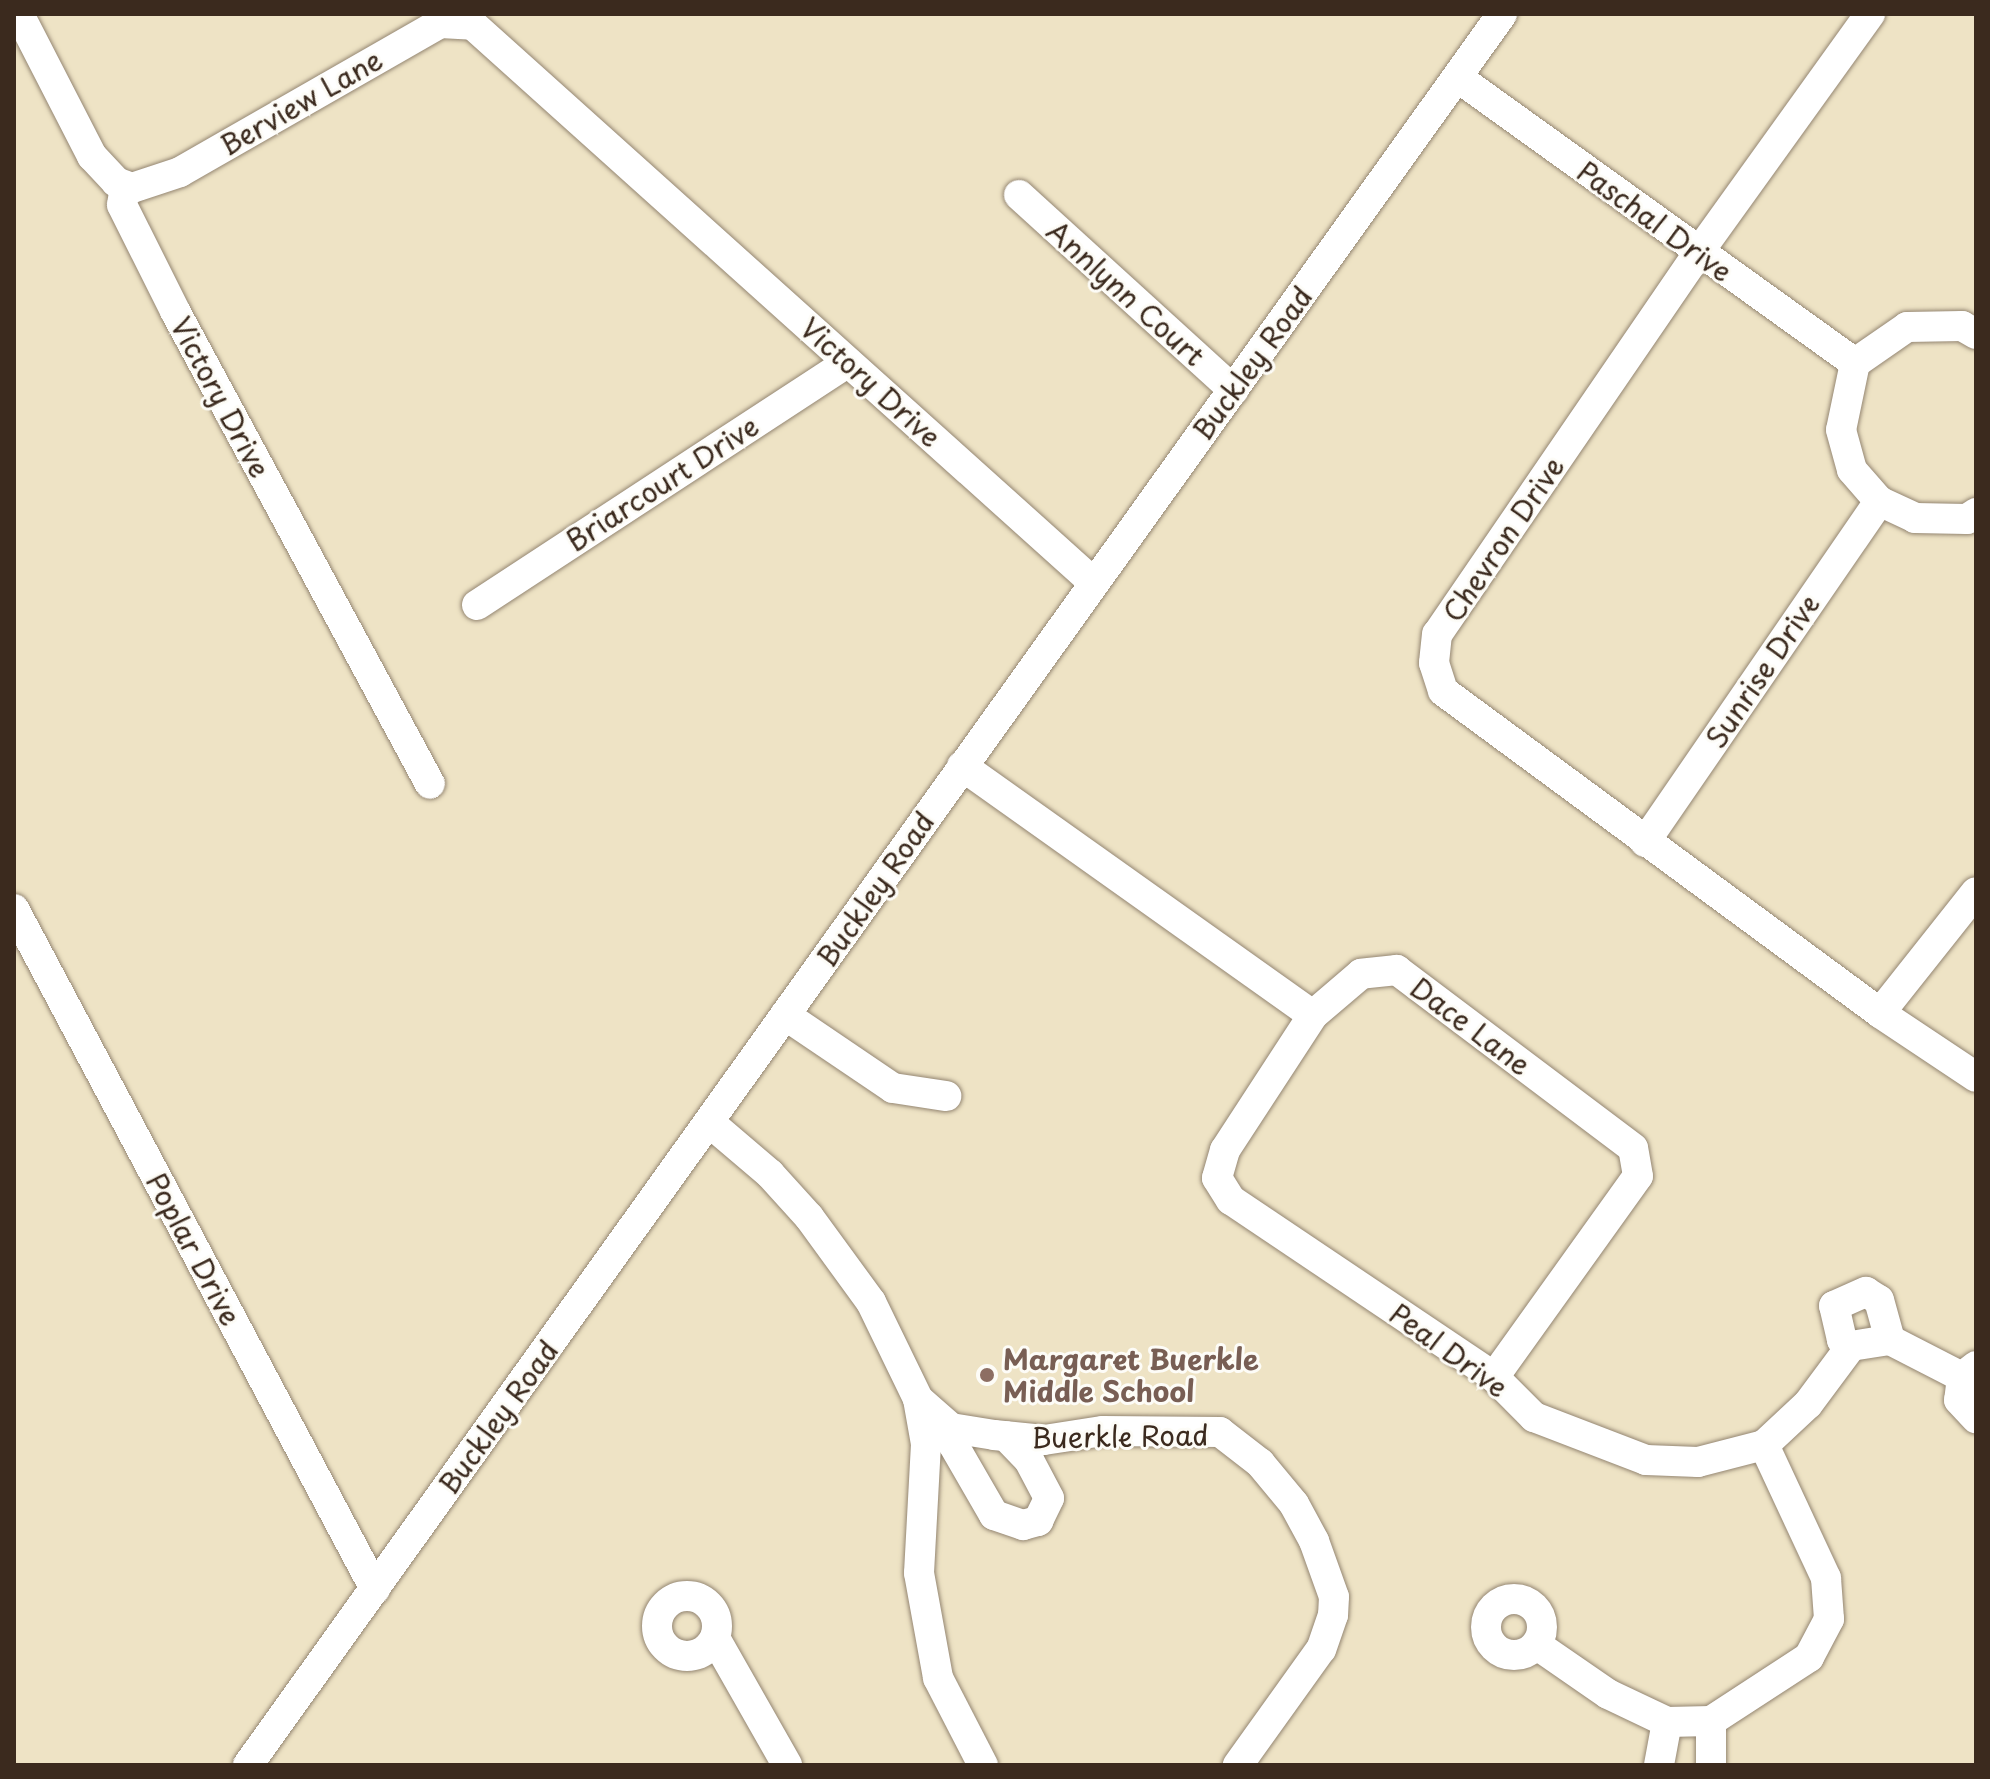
<!DOCTYPE html>
<html>
<head>
<meta charset="utf-8">
<style>
  body { margin:0 }
  #map { position:relative; width:1990px; height:1779px; overflow:hidden; background:#eee3c5; font-family:"Playpen Sans",sans-serif }
  div>[style] { position:absolute }
  .roads { filter:drop-shadow(0 0 2px #948672) drop-shadow(0 0 2px #948672) }
  .minor>* { height:30px; margin:-15px; padding:0 15px; transform-origin:15px; border-radius:15px; background:#fff }
  .minor>.ring { margin:-15px; padding:0; box-sizing:content-box; background:none; border:30px solid #fff; border-radius:50% }
  .dots>* { width:22px; height:22px; translate:-50% -50%; box-sizing:border-box; border:4px solid #fdfcf7; border-radius:50% }
  span { translate:-50% -50%; white-space:nowrap; text-align:center; line-height:1.15; -webkit-text-stroke:6px #fdfcf7; paint-order:stroke }
  .street-label { font-size:28px; color:#3b2a1e }
  .education-label { font-size:28px; color:#785e54; font-weight:700 }
  .left { translate:0 -50%; text-align:left }
  .frame { position:absolute; inset:0; border:16px solid #3b2a1e; pointer-events:none }
</style>
</head>
<body>
<div id="map">
  <div class="roads">
    <div class="minor">
      <div style="left:19px;top:14px;width:160px;rotate:62.8deg"></div>
      <div style="left:92px;top:156px;width:35px;rotate:47deg"></div>
      <div style="left:116px;top:182px;width:17px;rotate:21deg"></div>
      <div style="left:132px;top:188px;width:51px;rotate:-18.4deg"></div>
      <div style="left:180px;top:172px;width:300px;rotate:-29.8deg"></div>
      <div style="left:440px;top:23px;width:33px;rotate:3deg"></div>
      <div style="left:473px;top:25px;width:835px;rotate:41.94deg"></div>
      <div style="left:1870px;top:14px;width:293px;rotate:125.7deg"></div>
      <div style="left:1699px;top:252px;width:463px;rotate:124.4deg"></div>
      <div style="left:1437px;top:634px;width:29px;rotate:96deg"></div>
      <div style="left:1434px;top:663px;width:29px;rotate:72deg"></div>
      <div style="left:1443px;top:691px;width:543px;rotate:36.38deg"></div>
      <div style="left:1880px;top:1013px;width:115px;rotate:33.7deg"></div>
      <div style="left:1457px;top:77px;width:490px;rotate:35.7deg"></div>
      <div style="left:125px;top:186px;width:19px;rotate:99deg"></div>
      <div style="left:122px;top:205px;width:119px;rotate:63.4deg"></div>
      <div style="left:175px;top:311px;width:537px;rotate:61.67deg"></div>
      <div style="left:1019px;top:195px;width:290px;rotate:42.3deg"></div>
      <div style="left:1976px;top:334px;width:16px;rotate:-150deg"></div>
      <div style="left:1962px;top:326px;width:55px;rotate:179deg"></div>
      <div style="left:1907px;top:327px;width:63px;rotate:145.3deg"></div>
      <div style="left:1855px;top:363px;width:68px;rotate:101.8deg"></div>
      <div style="left:1841px;top:430px;width:41px;rotate:74.6deg"></div>
      <div style="left:1852px;top:470px;width:41px;rotate:48.9deg"></div>
      <div style="left:1879px;top:501px;width:40px;rotate:25deg"></div>
      <div style="left:1915px;top:518px;width:52px;rotate:1.1deg"></div>
      <div style="left:1967px;top:519px;width:11px;rotate:-34deg"></div>
      <div style="left:477px;top:605px;width:443px;rotate:-33.2deg"></div>
      <div style="left:962px;top:766px;width:430px;rotate:35.4deg"></div>
      <div style="left:1645px;top:842px;width:414px;rotate:-55.5deg"></div>
      <div style="left:14px;top:909px;width:770px;rotate:62.04deg"></div>
      <div style="left:1880px;top:1013px;width:154px;rotate:-51.6deg"></div>
      <div style="left:785px;top:1015px;width:130px;rotate:34.1deg"></div>
      <div style="left:893px;top:1088px;width:54px;rotate:8.6deg"></div>
      <div style="left:709px;top:1122px;width:80px;rotate:40.4deg"></div>
      <div style="left:770px;top:1174px;width:58px;rotate:47.8deg"></div>
      <div style="left:809px;top:1217px;width:105px;rotate:53.9deg"></div>
      <div style="left:871px;top:1302px;width:108px;rotate:64.1deg"></div>
      <div style="left:918px;top:1399px;width:46px;rotate:79.9deg"></div>
      <div style="left:926px;top:1444px;width:129px;rotate:93.1deg"></div>
      <div style="left:919px;top:1573px;width:107px;rotate:79.7deg"></div>
      <div style="left:938px;top:1678px;width:98px;rotate:62.7deg"></div>
      <div style="left:1851px;top:1346px;width:11px;rotate:-146deg"></div>
      <div style="left:1842px;top:1340px;width:35px;rotate:-103deg"></div>
      <div style="left:1834px;top:1306px;width:35px;rotate:-24deg"></div>
      <div style="left:1866px;top:1292px;width:15px;rotate:32deg"></div>
      <div style="left:1879px;top:1300px;width:41px;rotate:74.6deg"></div>
      <div style="left:1976px;top:1366px;width:18px;rotate:142deg"></div>
      <div style="left:1962px;top:1377px;width:23px;rotate:97deg"></div>
      <div style="left:1959px;top:1400px;width:25px;rotate:47deg"></div>
      <div style="left:1494px;top:1377px;width:247px;rotate:-54.4deg"></div>
      <div style="left:1638px;top:1176px;width:28px;rotate:-100deg"></div>
      <div style="left:1633px;top:1148px;width:296px;rotate:-143deg"></div>
      <div style="left:1397px;top:970px;width:36px;rotate:174deg"></div>
      <div style="left:1361px;top:974px;width:63px;rotate:139.5deg"></div>
      <div style="left:1313px;top:1015px;width:161px;rotate:123.1deg"></div>
      <div style="left:1225px;top:1150px;width:29px;rotate:106deg"></div>
      <div style="left:1217px;top:1178px;width:26px;rotate:58deg"></div>
      <div style="left:1231px;top:1200px;width:317px;rotate:33.9deg"></div>
      <div style="left:1494px;top:1377px;width:57px;rotate:45deg"></div>
      <div style="left:1534px;top:1417px;width:120px;rotate:21deg"></div>
      <div style="left:1646px;top:1460px;width:52px;rotate:2.2deg"></div>
      <div style="left:1698px;top:1462px;width:68px;rotate:-14.4deg"></div>
      <div style="left:1764px;top:1445px;width:60px;rotate:-43deg"></div>
      <div style="left:1808px;top:1404px;width:72px;rotate:-53.4deg"></div>
      <div style="left:1851px;top:1346px;width:39px;rotate:-9deg"></div>
      <div style="left:1890px;top:1340px;width:81px;rotate:27.2deg"></div>
      <div style="left:918px;top:1399px;width:44px;rotate:41.3deg"></div>
      <div style="left:951px;top:1428px;width:44px;rotate:9.2deg"></div>
      <div style="left:994px;top:1435px;width:50px;rotate:5.7deg"></div>
      <div style="left:1044px;top:1440px;width:60px;rotate:-8.7deg"></div>
      <div style="left:1103px;top:1431px;width:117px;rotate:0.5deg"></div>
      <div style="left:1220px;top:1432px;width:51px;rotate:37.8deg"></div>
      <div style="left:1260px;top:1463px;width:53px;rotate:50.3deg"></div>
      <div style="left:1294px;top:1504px;width:42px;rotate:61.6deg"></div>
      <div style="left:1314px;top:1541px;width:59px;rotate:70.3deg"></div>
      <div style="left:1334px;top:1597px;width:18px;rotate:93deg"></div>
      <div style="left:1333px;top:1615px;width:36px;rotate:109deg"></div>
      <div style="left:1321px;top:1649px;width:143px;rotate:125.6deg"></div>
      <div style="left:951px;top:1428px;width:16px;rotate:83deg"></div>
      <div style="left:953px;top:1444px;width:82px;rotate:60deg"></div>
      <div style="left:994px;top:1515px;width:31px;rotate:19deg"></div>
      <div style="left:1023px;top:1525px;width:16px;rotate:-15deg"></div>
      <div style="left:1038px;top:1521px;width:25px;rotate:-64deg"></div>
      <div style="left:1049px;top:1498px;width:43px;rotate:-117.8deg"></div>
      <div style="left:1029px;top:1460px;width:33px;rotate:-134deg"></div>
      <div class="ring" style="left:657px;top:1596px;width:30px;height:30px"></div>
      <div class="ring" style="left:1486px;top:1599px;width:26px;height:26px"></div>
      <div style="left:715px;top:1638px;width:146px;rotate:60.4deg"></div>
      <div style="left:1537px;top:1645px;width:86px;rotate:34.6deg"></div>
      <div style="left:1608px;top:1694px;width:65px;rotate:25.4deg"></div>
      <div style="left:1667px;top:1722px;width:44px;rotate:-1.3deg"></div>
      <div style="left:1711px;top:1721px;width:117px;rotate:-33.1deg"></div>
      <div style="left:1809px;top:1657px;width:43px;rotate:-62.2deg"></div>
      <div style="left:1829px;top:1619px;width:41px;rotate:-94.2deg"></div>
      <div style="left:1826px;top:1578px;width:147px;rotate:-115deg"></div>
      <div style="left:248px;top:1765px;width:2154px;rotate:-54.39deg"></div>
      <div style="left:1659px;top:1765px;width:44px;rotate:-79.5deg"></div>
      <div style="left:1711px;top:1765px;width:44px;rotate:-90deg"></div>
    </div>
  </div>
  <div class="dots">
    <div style="left:987px;top:1375px;background:#8d6e63"></div>
  </div>
  <div class="street-label">
    <span style="left:301px;top:102px;rotate:-30deg">Berview Lane</span>
    <span style="left:1655px;top:221px;rotate:36deg">Paschal Drive</span>
    <span style="left:1126px;top:293px;rotate:42deg">Annlynn Court</span>
    <span style="left:1252px;top:363px;rotate:-54deg">Buckley Road</span>
    <span style="left:871px;top:382px;rotate:42deg">Victory Drive</span>
    <span style="left:221px;top:397px;rotate:62deg">Victory Drive</span>
    <span style="left:662px;top:483px;rotate:-33deg">Briarcourt Drive</span>
    <span style="left:1503px;top:539px;rotate:-56deg">Chevron Drive</span>
    <span style="left:1762px;top:671px;rotate:-56deg">Sunrise Drive</span>
    <span style="left:875px;top:889px;rotate:-55deg">Buckley Road</span>
    <span style="left:1471px;top:1026px;rotate:37deg">Dace Lane</span>
    <span style="left:194px;top:1249px;rotate:62deg">Poplar Drive</span>
    <span style="left:1449px;top:1350px;rotate:36deg">Peal Drive</span>
    <span style="left:498px;top:1417px;rotate:-54deg">Buckley Road</span>
    <span style="left:1120px;top:1436px;rotate:-1deg">Buerkle Road</span>
  </div>
  <div class="education-label">
    <span class="left" style="left:1003px;top:1375px">Margaret Buerkle<br>Middle School</span>
  </div>
  <div class="frame"></div>
</div>
</body>
</html>
